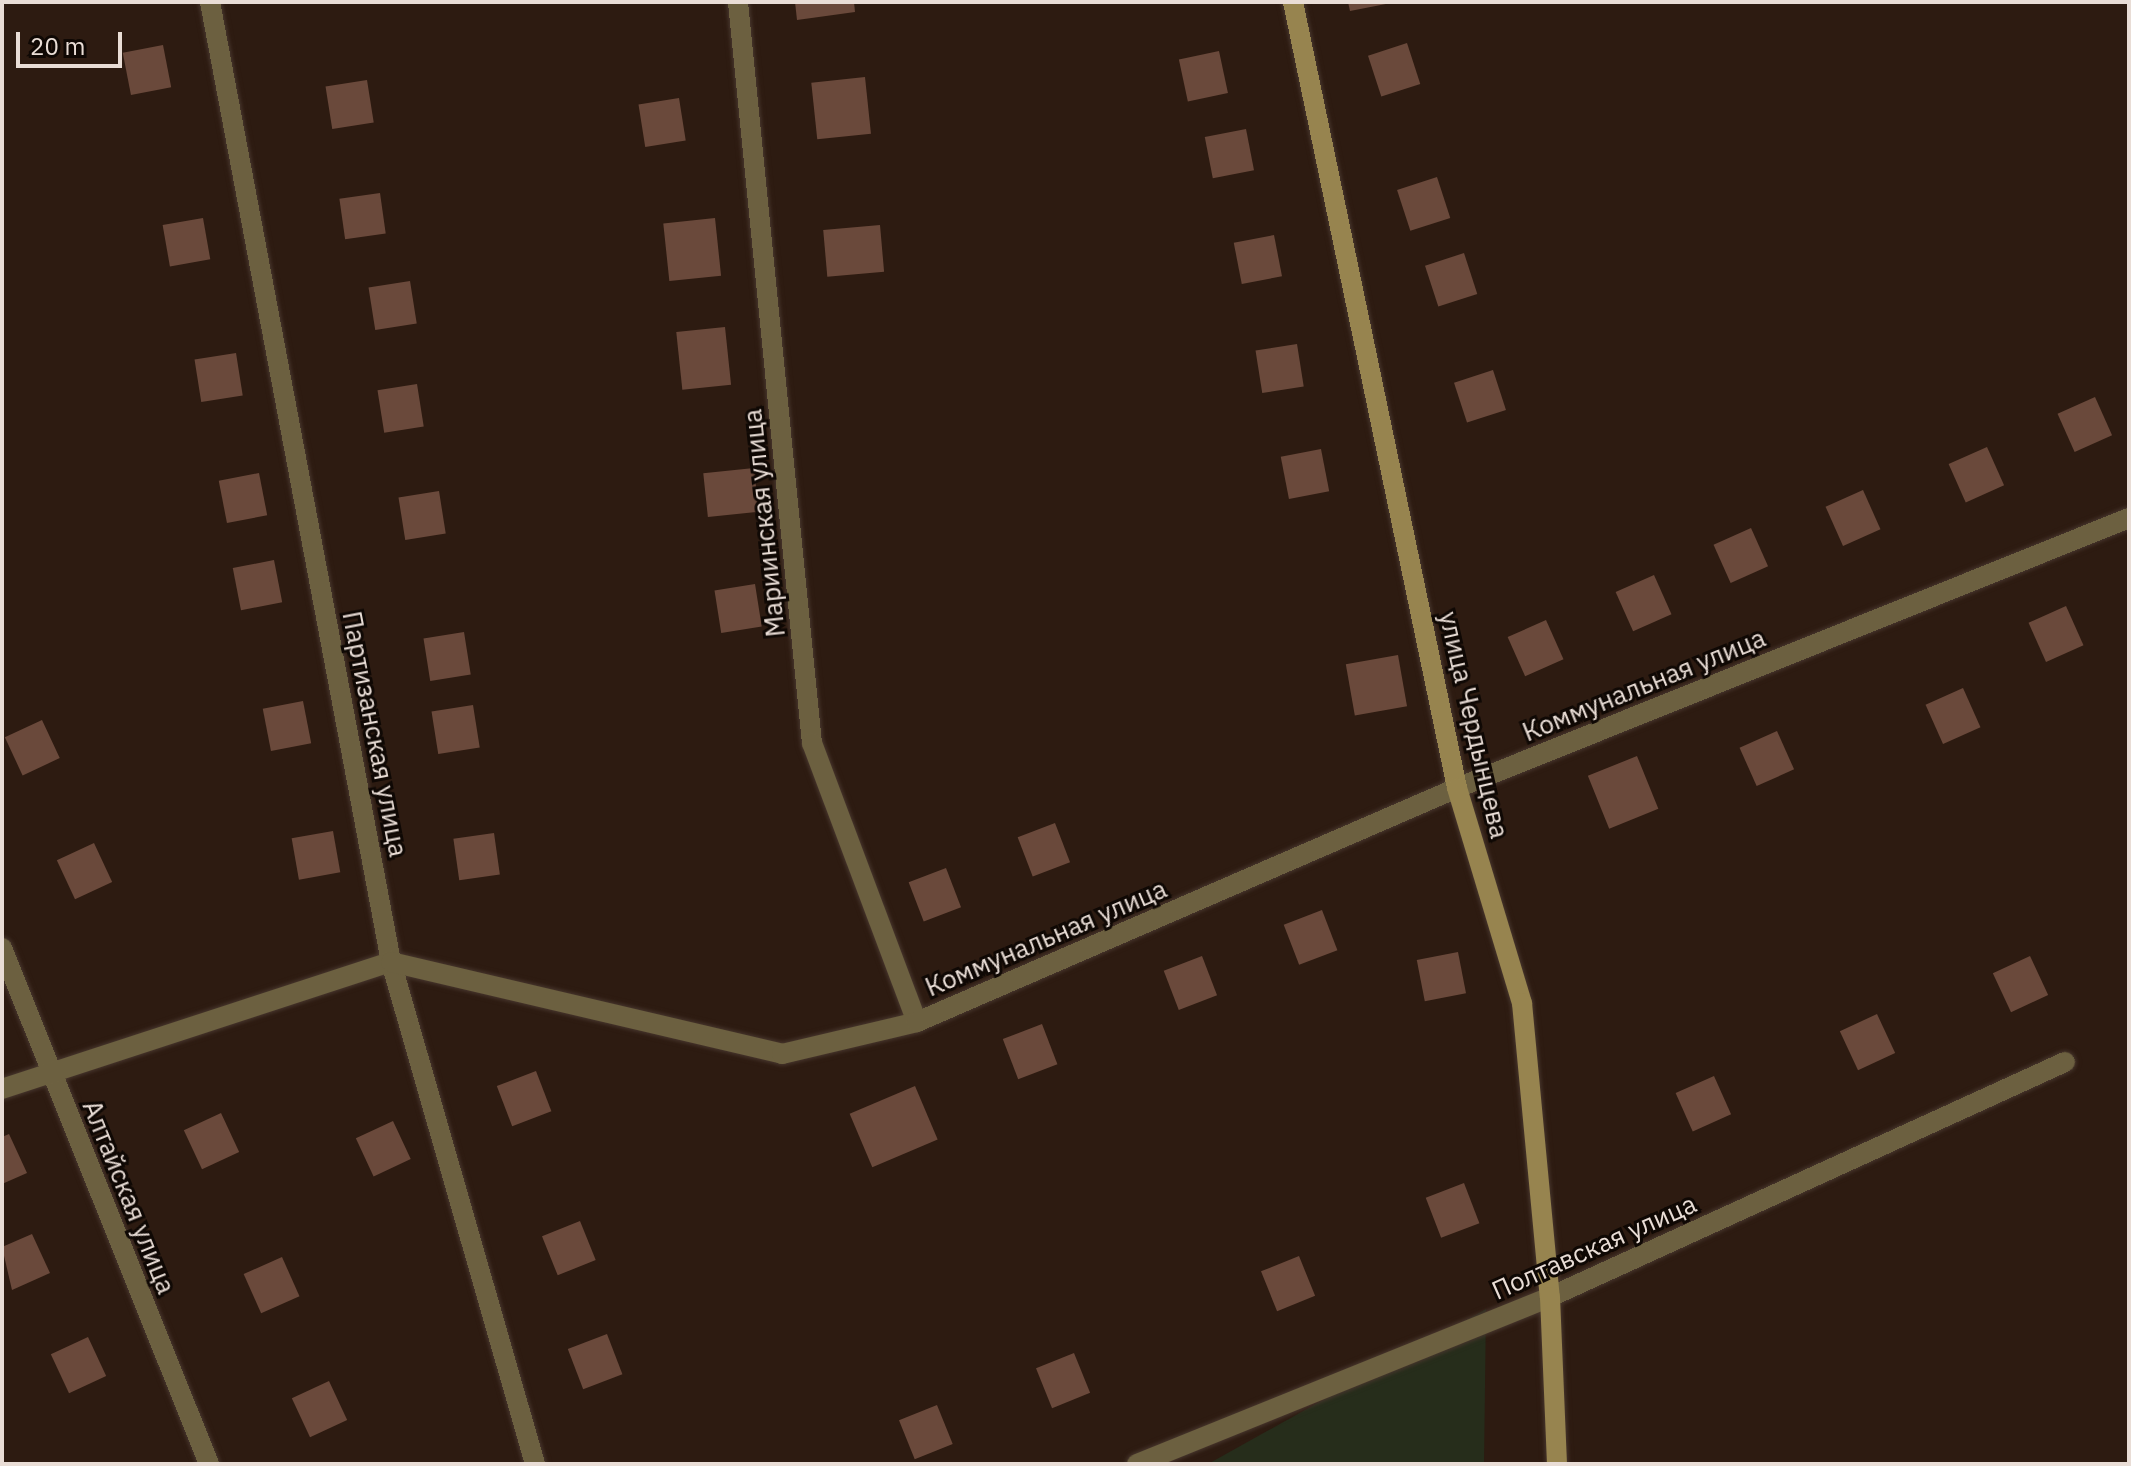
<!DOCTYPE html>
<html>
<head>
<meta charset="utf-8">
<style>
  body { margin:0 }
  #map { position:relative; width:2131px; height:1466px; overflow:hidden; background:#2d1b11; font-family:"IBM Plex Sans",sans-serif }
  div>[style] { position:absolute }
  .green>* { inset:0; background:#262d1b }
  .building>* { inset:0; background:#6a493b; transform-origin:0 0 }
  .roads { filter:drop-shadow(0 0 2px #47362d) drop-shadow(0 0 2px #47362d) }
  .street>* { height:20px; margin:-10px; padding:0 10px; transform-origin:10px; border-radius:10px; background:#6c6040 }
  .secondary>* { height:20px; margin:-10px; padding:0 10px; transform-origin:10px; border-radius:10px; background:#97844f }
  span { translate:-50% -50%; white-space:nowrap; text-align:center; line-height:1.15; -webkit-text-stroke:6px #0f0804; paint-order:stroke }
  .street-label { font-size:26px; color:#e9ddd6 }
  .frame { position:absolute; inset:0; border:4px solid #e9ddd6; pointer-events:none }
  .scale { position:absolute; left:16px; top:32px; width:106px; height:36px; box-sizing:border-box; border:4px solid #e9ddd6; border-top:0; padding-left:10px; font-size:24px; line-height:28px; white-space:nowrap; color:#e9ddd6; -webkit-text-stroke:6px #0f0804; paint-order:stroke }
</style>
</head>
<body>
<div id="map">
  <div class="green">
    <div style="clip-path:polygon(1486px 1309px,1484px 1464px,1208px 1464px)"></div>
  </div>
  <div class="building">
    <div style="clip-path:polygon(795px 2px,854px 2px,855px 12px,797px 20px)"></div>
    <div style="clip-path:polygon(1348px 2px,1391px 2px,1391px 3px,1350px 11px)"></div>
    <div style="left:1407px;top:43px;width:43px;height:41px;rotate:72deg"></div>
    <div style="left:163px;top:45px;width:43px;height:41px;rotate:79deg"></div>
    <div style="left:1219px;top:51px;width:43px;height:41px;rotate:78deg"></div>
    <div style="left:865px;top:77px;width:57px;height:54px;rotate:84deg"></div>
    <div style="left:367px;top:80px;width:43px;height:42px;rotate:81deg"></div>
    <div style="left:679px;top:98px;width:43px;height:41px;rotate:81deg"></div>
    <div style="left:1246px;top:129px;width:42px;height:42px;rotate:79deg"></div>
    <div style="left:1437px;top:177px;width:43px;height:42px;rotate:72deg"></div>
    <div style="left:380px;top:193px;width:41px;height:41px;rotate:82deg"></div>
    <div style="left:203px;top:218px;width:42px;height:41px;rotate:80deg"></div>
    <div style="left:715px;top:218px;width:58px;height:52px;rotate:84deg"></div>
    <div style="left:880px;top:225px;width:47px;height:57px;rotate:85deg"></div>
    <div style="left:1274px;top:235px;width:42px;height:41px;rotate:79deg"></div>
    <div style="left:1464px;top:253px;width:43px;height:41px;rotate:72deg"></div>
    <div style="left:410px;top:281px;width:43px;height:42px;rotate:81deg"></div>
    <div style="left:725px;top:327px;width:58px;height:49px;rotate:84deg"></div>
    <div style="left:1297px;top:344px;width:43px;height:42px;rotate:81deg"></div>
    <div style="left:236px;top:353px;width:43px;height:42px;rotate:81deg"></div>
    <div style="left:1493px;top:370px;width:42px;height:41px;rotate:72deg"></div>
    <div style="left:417px;top:384px;width:43px;height:40px;rotate:81deg"></div>
    <div style="left:2095px;top:397px;width:42px;height:41px;rotate:66deg"></div>
    <div style="left:1987px;top:447px;width:42px;height:42px;rotate:66deg"></div>
    <div style="left:1321px;top:449px;width:43px;height:41px;rotate:79deg"></div>
    <div style="left:754px;top:468px;width:44px;height:51px;rotate:84deg"></div>
    <div style="left:259px;top:473px;width:43px;height:41px;rotate:79deg"></div>
    <div style="left:1863px;top:490px;width:43px;height:41px;rotate:66deg"></div>
    <div style="left:439px;top:491px;width:43px;height:41px;rotate:81deg"></div>
    <div style="left:1751px;top:528px;width:42px;height:41px;rotate:66deg"></div>
    <div style="left:274px;top:560px;width:43px;height:42px;rotate:79deg"></div>
    <div style="left:1654px;top:575px;width:43px;height:42px;rotate:66deg"></div>
    <div style="left:755px;top:584px;width:43px;height:41px;rotate:81deg"></div>
    <div style="left:2066px;top:606px;width:43px;height:41px;rotate:66deg"></div>
    <div style="left:1546px;top:620px;width:43px;height:42px;rotate:66deg"></div>
    <div style="left:464px;top:632px;width:43px;height:41px;rotate:81deg"></div>
    <div style="left:1398px;top:655px;width:52px;height:53px;rotate:80deg"></div>
    <div style="left:1963px;top:688px;width:43px;height:41px;rotate:66deg"></div>
    <div style="left:303px;top:701px;width:43px;height:41px;rotate:79deg"></div>
    <div style="left:473px;top:705px;width:43px;height:42px;rotate:81deg"></div>
    <div style="left:42px;top:720px;width:42px;height:41px;rotate:65deg"></div>
    <div style="left:1777px;top:731px;width:42px;height:41px;rotate:66deg"></div>
    <div style="left:1637px;top:756px;width:57px;height:53px;rotate:68deg"></div>
    <div style="left:1055px;top:823px;width:42px;height:40px;rotate:69deg"></div>
    <div style="left:333px;top:831px;width:42px;height:42px;rotate:80deg"></div>
    <div style="left:494px;top:833px;width:42px;height:41px;rotate:82deg"></div>
    <div style="left:94px;top:843px;width:43px;height:41px;rotate:65deg"></div>
    <div style="left:946px;top:868px;width:42px;height:40px;rotate:69deg"></div>
    <div style="left:1322px;top:910px;width:43px;height:41px;rotate:69deg"></div>
    <div style="left:1458px;top:952px;width:42px;height:42px;rotate:79deg"></div>
    <div style="left:1202px;top:956px;width:42px;height:41px;rotate:69deg"></div>
    <div style="left:2030px;top:956px;width:43px;height:41px;rotate:65deg"></div>
    <div style="left:1877px;top:1014px;width:43px;height:41px;rotate:65deg"></div>
    <div style="left:1042px;top:1024px;width:43px;height:42px;rotate:69deg"></div>
    <div style="left:536px;top:1071px;width:43px;height:42px;rotate:69deg"></div>
    <div style="left:1714px;top:1076px;width:42px;height:42px;rotate:66deg"></div>
    <div style="left:915px;top:1086px;width:58px;height:71px;rotate:67deg"></div>
    <div style="left:221px;top:1113px;width:43px;height:41px;rotate:65deg"></div>
    <div style="left:393px;top:1121px;width:42px;height:41px;rotate:65deg"></div>
    <div style="clip-path:polygon(9px 1134px,27px 1173px,2px 1184px,2px 1137px)"></div>
    <div style="left:1464px;top:1183px;width:43px;height:41px;rotate:69deg"></div>
    <div style="left:580px;top:1221px;width:42px;height:41px;rotate:68deg"></div>
    <div style="clip-path:polygon(32px 1234px,50px 1273px,12px 1290px,2px 1247px)"></div>
    <div style="left:1299px;top:1256px;width:43px;height:41px;rotate:68deg"></div>
    <div style="left:282px;top:1257px;width:43px;height:42px;rotate:66deg"></div>
    <div style="left:607px;top:1334px;width:43px;height:42px;rotate:69deg"></div>
    <div style="left:88px;top:1337px;width:43px;height:41px;rotate:65deg"></div>
    <div style="left:1074px;top:1353px;width:43px;height:41px;rotate:68deg"></div>
    <div style="left:329px;top:1381px;width:43px;height:41px;rotate:65deg"></div>
    <div style="left:937px;top:1405px;width:42px;height:41px;rotate:68deg"></div>
  </div>
  <div class="roads">
    <div class="street">
      <div style="left:210px;top:2px;width:977px;rotate:79.32deg"></div>
      <div style="left:391px;top:962px;width:522px;rotate:73.99deg"></div>
      <div style="left:738px;top:2px;width:745px;rotate:84.3deg"></div>
      <div style="left:812px;top:743px;width:298px;rotate:69.4deg"></div>
      <div style="left:2px;top:948px;width:556px;rotate:68.14deg"></div>
      <div style="left:2px;top:1089px;width:409px;rotate:-18.1deg"></div>
      <div style="left:391px;top:962px;width:402px;rotate:13.2deg"></div>
      <div style="left:782px;top:1054px;width:139px;rotate:-13.3deg"></div>
      <div style="left:917px;top:1022px;width:589px;rotate:-23.43deg"></div>
      <div style="left:1457px;top:788px;width:724px;rotate:-21.89deg"></div>
      <div style="left:1137px;top:1464px;width:445px;rotate:-22deg"></div>
      <div style="left:1550px;top:1297px;width:566px;rotate:-24.53deg"></div>
    </div>
    <div class="secondary">
      <div style="left:1293px;top:2px;width:803px;rotate:78.21deg"></div>
      <div style="left:1457px;top:788px;width:225px;rotate:73.2deg"></div>
      <div style="left:1522px;top:1003px;width:295px;rotate:84.6deg"></div>
      <div style="left:1550px;top:1297px;width:167px;rotate:87.6deg"></div>
    </div>
  </div>
  <div class="street-label">
    <span style="left:764px;top:523px;rotate:-96deg">Мариинская улица</span>
    <span style="left:1644px;top:685px;rotate:-22deg">Коммунальная улица</span>
    <span style="left:1474px;top:725px;rotate:77deg">улица Чердынцева</span>
    <span style="left:375px;top:734px;rotate:79deg">Партизанская улица</span>
    <span style="left:1046px;top:938px;rotate:-23deg">Коммунальная улица</span>
    <span style="left:129px;top:1197px;rotate:68deg">Алтайская улица</span>
    <span style="left:1594px;top:1247px;rotate:-24deg">Полтавская улица</span>
  </div>
  <div class="frame"></div>
  <div class="scale">20 m</div>
</div>
</body>
</html>
